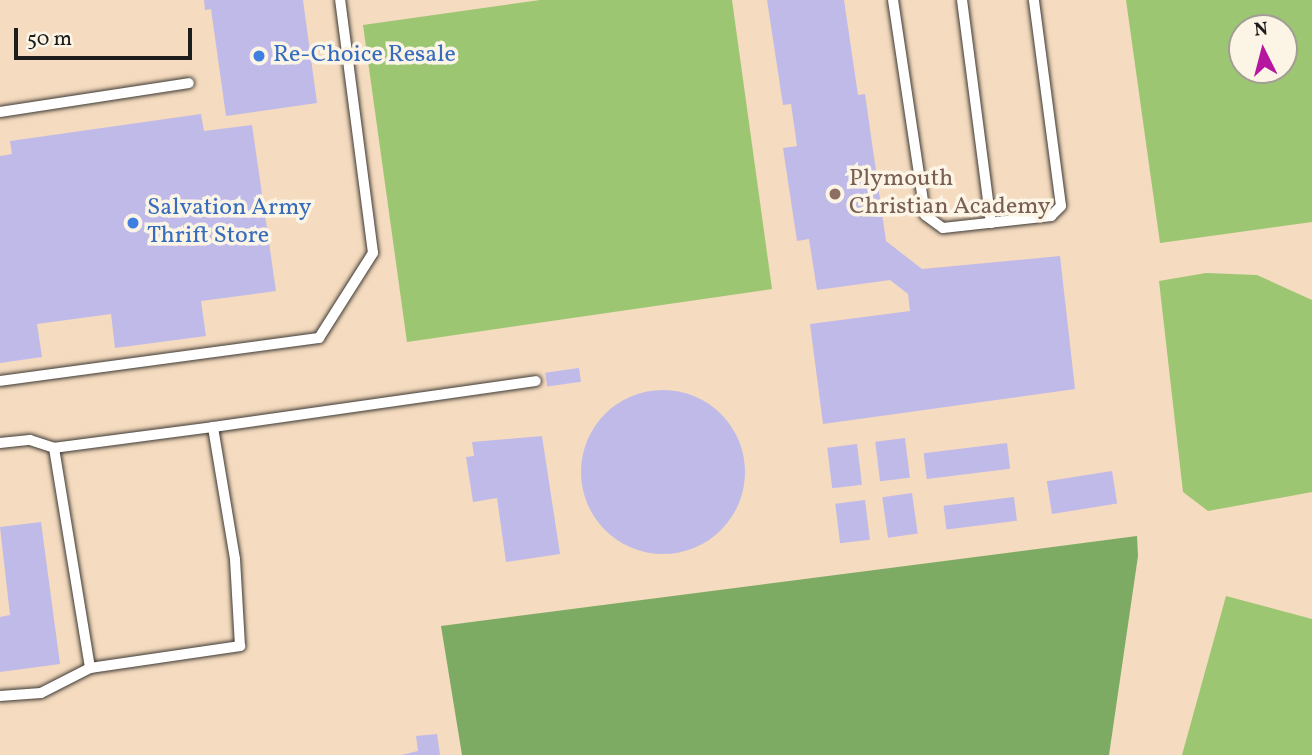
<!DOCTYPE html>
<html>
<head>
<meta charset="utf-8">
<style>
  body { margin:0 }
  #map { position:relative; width:1312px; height:755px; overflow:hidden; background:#f5dbbf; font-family:Vollkorn,serif }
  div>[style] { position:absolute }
  .green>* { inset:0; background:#9cc672 }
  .forest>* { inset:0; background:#7dab64 }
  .building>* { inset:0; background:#c0bae9; transform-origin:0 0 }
  .round { border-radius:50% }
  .roads { filter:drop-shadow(0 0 2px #3d3934) drop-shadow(0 0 2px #3d3934) }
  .service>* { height:10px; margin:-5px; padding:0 5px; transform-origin:5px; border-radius:5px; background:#fff }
  .dots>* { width:19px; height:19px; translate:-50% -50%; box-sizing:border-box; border:4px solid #fcf5e5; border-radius:50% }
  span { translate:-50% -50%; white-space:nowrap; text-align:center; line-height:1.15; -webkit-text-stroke:7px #fcf5e5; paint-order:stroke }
  .shop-label { font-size:24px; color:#366cbe }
  .left { translate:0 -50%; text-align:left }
  .education-label { font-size:24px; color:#785e54 }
  .north { position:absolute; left:1228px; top:14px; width:70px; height:70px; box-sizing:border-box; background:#fcf5e5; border:2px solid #a29e95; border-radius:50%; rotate:354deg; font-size:19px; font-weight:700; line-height:28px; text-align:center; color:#1c1c1c }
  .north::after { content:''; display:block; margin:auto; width:24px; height:32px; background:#b5179e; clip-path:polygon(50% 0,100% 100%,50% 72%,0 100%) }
  .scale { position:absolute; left:14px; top:28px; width:178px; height:32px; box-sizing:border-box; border:4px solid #1c1c1c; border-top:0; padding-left:9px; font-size:21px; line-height:24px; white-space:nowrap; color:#1c1c1c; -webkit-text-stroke:5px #fcf5e5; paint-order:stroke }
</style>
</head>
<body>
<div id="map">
  <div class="green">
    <div style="clip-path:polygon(540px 0,732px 0,772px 289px,407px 342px,363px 25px)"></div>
    <div style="clip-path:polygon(evenodd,1126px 0,1312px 0,1312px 222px,1160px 243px,1126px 0,1242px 28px,1284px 28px,1284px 70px,1242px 70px,1242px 28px)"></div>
    <div style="clip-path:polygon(1206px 273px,1257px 275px,1312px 300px,1312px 492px,1208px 511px,1183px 492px,1159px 281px)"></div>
    <div style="clip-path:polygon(1226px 596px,1312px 619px,1312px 755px,1182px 755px)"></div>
  </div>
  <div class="forest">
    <div style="clip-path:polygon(1137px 536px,1138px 556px,1109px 755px,462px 755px,441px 626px)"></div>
  </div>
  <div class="building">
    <div style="clip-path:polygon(204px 0,303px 0,317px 103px,226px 116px,211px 9px,205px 10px)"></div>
    <div style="clip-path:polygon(767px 0,844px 0,858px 95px,865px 94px,886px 241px,922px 269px,1060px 256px,1075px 389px,823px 424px,810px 324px,910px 311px,908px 294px,890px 280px,817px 290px,809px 239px,797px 241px,783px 148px,797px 146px,791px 104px,783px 105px)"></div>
    <div style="clip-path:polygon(201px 114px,204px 131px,252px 125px,276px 291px,201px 301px,206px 336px,115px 348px,111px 314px,37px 324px,42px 357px,0 363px,0 156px,12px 154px,10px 141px)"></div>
    <div style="left:579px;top:368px;width:14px;height:34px;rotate:82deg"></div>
    <div class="round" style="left:581px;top:390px;width:164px;height:164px"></div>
    <div style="clip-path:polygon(542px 436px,560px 554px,506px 562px,497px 498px,473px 502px,466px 457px,474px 456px,472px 442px)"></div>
    <div style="left:905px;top:438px;width:40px;height:30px;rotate:83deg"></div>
    <div style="left:1007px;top:443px;width:26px;height:84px;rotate:83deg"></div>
    <div style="left:857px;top:444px;width:41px;height:30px;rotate:83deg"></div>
    <div style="left:1112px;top:471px;width:33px;height:66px;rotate:81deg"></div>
    <div style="left:912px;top:493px;width:41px;height:30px;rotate:82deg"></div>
    <div style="left:1014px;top:497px;width:24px;height:71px;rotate:83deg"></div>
    <div style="left:865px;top:500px;width:40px;height:30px;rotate:83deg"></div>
    <div style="clip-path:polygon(41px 522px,60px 664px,0 672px,0 617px,10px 615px,0 527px)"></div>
    <div style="clip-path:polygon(437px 734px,440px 755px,401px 755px,418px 751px,416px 736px)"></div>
  </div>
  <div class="roads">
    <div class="service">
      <div style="left:893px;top:0;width:217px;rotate:81.5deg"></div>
      <div style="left:925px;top:215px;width:22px;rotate:36deg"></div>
      <div style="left:943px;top:228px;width:109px;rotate:-6.3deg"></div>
      <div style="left:1051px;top:216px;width:14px;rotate:-45deg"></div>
      <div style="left:1061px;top:206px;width:208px;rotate:-97.5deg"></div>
      <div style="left:962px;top:0;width:225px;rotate:82.6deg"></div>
      <div style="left:0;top:112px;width:191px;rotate:-8.7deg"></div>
      <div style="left:0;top:381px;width:322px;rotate:-7.7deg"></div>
      <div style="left:319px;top:338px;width:101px;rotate:-57.6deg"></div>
      <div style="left:373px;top:253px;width:255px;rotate:-97.4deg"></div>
      <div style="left:213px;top:427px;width:326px;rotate:-8.1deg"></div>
      <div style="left:0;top:443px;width:30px;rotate:-6deg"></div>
      <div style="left:30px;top:440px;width:25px;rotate:18deg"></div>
      <div style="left:0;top:696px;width:41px;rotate:-4.2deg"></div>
      <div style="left:41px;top:693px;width:55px;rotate:-27deg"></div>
      <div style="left:90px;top:668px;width:152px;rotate:-8.3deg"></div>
      <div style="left:240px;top:646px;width:87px;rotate:-93.3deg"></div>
      <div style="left:235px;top:559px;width:134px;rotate:-99.5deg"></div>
      <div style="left:213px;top:427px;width:160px;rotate:172.5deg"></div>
      <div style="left:54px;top:448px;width:223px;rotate:80.7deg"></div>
    </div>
  </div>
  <div class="dots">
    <div style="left:259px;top:56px;background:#3f7fe0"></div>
    <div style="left:835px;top:194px;background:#8d6e63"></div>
    <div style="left:133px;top:223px;background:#3f7fe0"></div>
  </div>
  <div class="shop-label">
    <span class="left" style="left:273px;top:56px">Re-Choice Resale</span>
    <span class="left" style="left:147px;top:223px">Salvation Army<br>Thrift Store</span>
  </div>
  <div class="education-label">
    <span class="left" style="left:849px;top:194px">Plymouth<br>Christian Academy</span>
  </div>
  <div class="north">N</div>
  <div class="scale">50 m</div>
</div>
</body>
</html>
